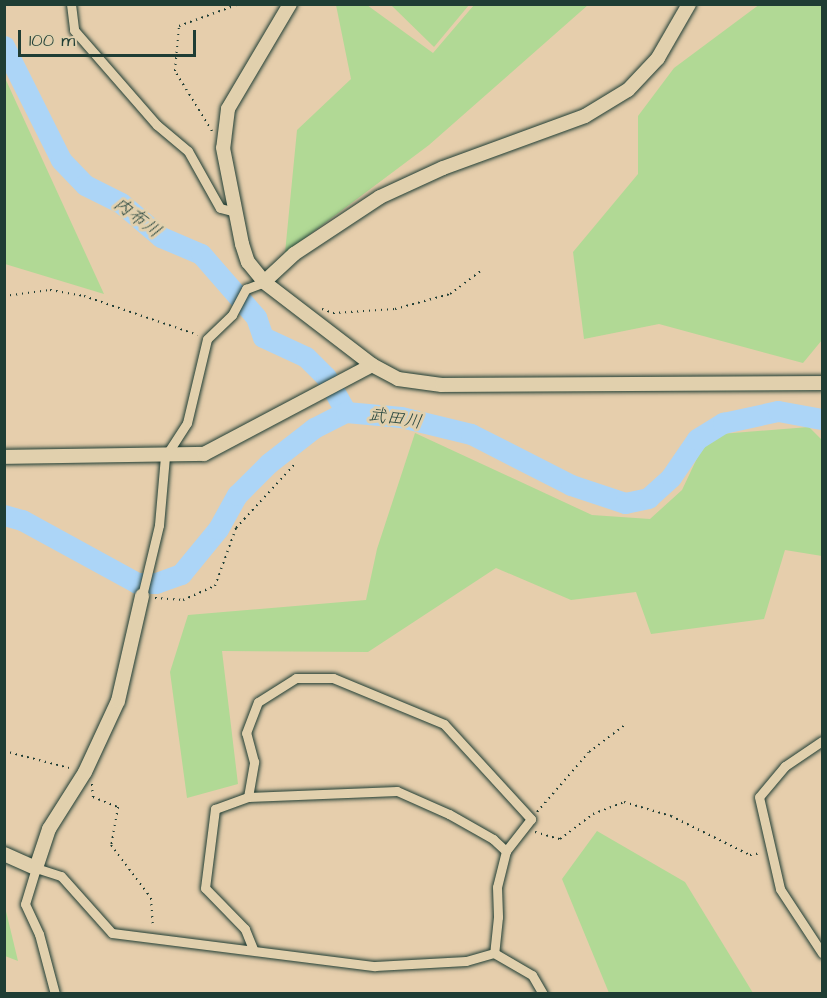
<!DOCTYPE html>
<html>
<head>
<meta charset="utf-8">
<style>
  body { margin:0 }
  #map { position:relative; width:827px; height:998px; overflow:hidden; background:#e6ceac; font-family:"Architects Daughter","Klee One",sans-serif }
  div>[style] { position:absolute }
  .green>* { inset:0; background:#b1d995 }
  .river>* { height:21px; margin:-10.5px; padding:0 10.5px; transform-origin:10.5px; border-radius:10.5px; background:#acd5f7 }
  .path>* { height:2px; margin-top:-1px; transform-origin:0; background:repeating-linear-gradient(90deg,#1f3d34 0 1.5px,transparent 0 6px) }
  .roads { filter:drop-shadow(0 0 2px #1f3d34) drop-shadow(0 0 2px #1f3d34) }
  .street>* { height:9px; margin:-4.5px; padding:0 4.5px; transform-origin:4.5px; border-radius:4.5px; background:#e1d0ad }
  .secondary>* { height:14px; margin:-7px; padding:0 7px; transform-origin:7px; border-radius:7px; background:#e1d0ad }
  span { translate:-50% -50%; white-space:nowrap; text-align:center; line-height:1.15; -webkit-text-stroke:6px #e1d0ad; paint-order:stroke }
  .water-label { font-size:18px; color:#26453e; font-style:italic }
  .frame { position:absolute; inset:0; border:6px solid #1f3d34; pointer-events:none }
  .scale { position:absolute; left:18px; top:30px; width:178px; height:27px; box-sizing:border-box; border:3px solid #1f3d34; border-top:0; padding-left:8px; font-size:18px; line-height:21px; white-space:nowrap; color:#1f3d34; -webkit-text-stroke:4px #e1d0ad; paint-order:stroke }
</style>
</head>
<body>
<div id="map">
  <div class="green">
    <div style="clip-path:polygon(760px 4px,822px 5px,822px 340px,803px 363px,659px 324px,584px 339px,573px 252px,638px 174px,638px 116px,674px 68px)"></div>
    <div style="clip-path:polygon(336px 5px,367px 5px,433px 53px,474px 5px,588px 5px,429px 145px,285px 253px,297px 130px,351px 79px)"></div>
    <div style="clip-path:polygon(391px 5px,469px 5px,434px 47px)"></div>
    <div style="clip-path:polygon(4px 78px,5px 78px,104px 294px,5px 264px)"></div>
    <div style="clip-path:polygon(809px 427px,822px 440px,822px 556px,785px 550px,764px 619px,651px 634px,636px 592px,571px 600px,496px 568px,368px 652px,222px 651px,238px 784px,187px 798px,170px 672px,188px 615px,366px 600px,377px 549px,415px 433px,592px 515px,650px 519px,682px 490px,708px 435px)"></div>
    <div style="clip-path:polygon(597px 831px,685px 882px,753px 993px,609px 993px,562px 879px)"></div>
    <div style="clip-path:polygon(4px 907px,5px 907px,18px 961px,5px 956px)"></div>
  </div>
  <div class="river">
    <div style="left:4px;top:46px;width:127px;rotate:63.4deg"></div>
    <div style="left:61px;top:160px;width:35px;rotate:46deg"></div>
    <div style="left:85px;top:185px;width:40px;rotate:26.6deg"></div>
    <div style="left:121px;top:203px;width:52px;rotate:40.4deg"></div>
    <div style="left:161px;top:237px;width:43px;rotate:23deg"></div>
    <div style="left:201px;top:254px;width:84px;rotate:48.9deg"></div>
    <div style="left:256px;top:317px;width:21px;rotate:71deg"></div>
    <div style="left:263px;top:337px;width:47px;rotate:24.9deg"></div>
    <div style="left:306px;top:357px;width:28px;rotate:45deg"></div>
    <div style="left:326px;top:377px;width:40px;rotate:60.3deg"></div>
    <div style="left:4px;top:515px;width:19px;rotate:16deg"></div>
    <div style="left:22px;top:520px;width:131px;rotate:28.7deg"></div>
    <div style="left:137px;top:583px;width:19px"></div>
    <div style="left:156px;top:583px;width:27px;rotate:-20deg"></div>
    <div style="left:181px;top:574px;width:58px;rotate:-50.6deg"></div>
    <div style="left:218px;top:529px;width:39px;rotate:-61deg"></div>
    <div style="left:237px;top:495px;width:45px;rotate:-45deg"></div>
    <div style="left:269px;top:463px;width:57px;rotate:-37.9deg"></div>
    <div style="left:314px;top:428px;width:36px;rotate:-27deg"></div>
    <div style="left:346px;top:412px;width:55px;rotate:5.2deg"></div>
    <div style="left:401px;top:417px;width:72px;rotate:13.7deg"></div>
    <div style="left:471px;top:434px;width:112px;rotate:27deg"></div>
    <div style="left:571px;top:485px;width:57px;rotate:18.4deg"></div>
    <div style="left:625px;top:503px;width:24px;rotate:-12deg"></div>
    <div style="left:648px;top:498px;width:31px;rotate:-42deg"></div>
    <div style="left:671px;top:477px;width:46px;rotate:-55.6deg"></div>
    <div style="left:697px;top:439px;width:31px;rotate:-32deg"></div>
    <div style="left:723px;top:423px;width:56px;rotate:-12.3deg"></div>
    <div style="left:778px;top:411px;width:45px;rotate:10.3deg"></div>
  </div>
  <div class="path">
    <div style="left:212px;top:131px;width:70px;rotate:-121.7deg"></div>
    <div style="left:175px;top:71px;width:45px;rotate:-84.9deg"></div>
    <div style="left:179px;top:26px;width:64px;rotate:-20.1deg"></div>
    <div style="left:4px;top:296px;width:46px;rotate:-7.4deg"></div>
    <div style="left:50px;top:290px;width:35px;rotate:10deg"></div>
    <div style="left:84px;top:296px;width:120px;rotate:18.9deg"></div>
    <div style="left:322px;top:309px;width:12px;rotate:20deg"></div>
    <div style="left:333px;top:313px;width:62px;rotate:-3.7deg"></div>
    <div style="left:395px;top:309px;width:57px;rotate:-15.3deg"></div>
    <div style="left:450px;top:294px;width:40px;rotate:-37deg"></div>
    <div style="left:155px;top:598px;width:28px;rotate:4deg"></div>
    <div style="left:183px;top:600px;width:35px;rotate:-24deg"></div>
    <div style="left:215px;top:586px;width:62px;rotate:-70.1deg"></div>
    <div style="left:236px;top:528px;width:86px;rotate:-47.4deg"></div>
    <div style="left:4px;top:751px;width:71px;rotate:14.6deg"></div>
    <div style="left:92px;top:784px;width:13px;rotate:86deg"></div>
    <div style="left:93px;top:797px;width:27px;rotate:22deg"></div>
    <div style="left:118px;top:807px;width:39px;rotate:100deg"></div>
    <div style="left:111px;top:845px;width:66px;rotate:53deg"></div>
    <div style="left:151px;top:898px;width:29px;rotate:86deg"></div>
    <div style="left:537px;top:812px;width:79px;rotate:-49.1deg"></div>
    <div style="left:589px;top:752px;width:46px;rotate:-37.1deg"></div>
    <div style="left:535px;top:832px;width:26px;rotate:16deg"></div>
    <div style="left:560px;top:839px;width:41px;rotate:-37.1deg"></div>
    <div style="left:593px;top:814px;width:33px;rotate:-21deg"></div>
    <div style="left:624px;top:802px;width:49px;rotate:16.6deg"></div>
    <div style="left:671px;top:816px;width:88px;rotate:26.3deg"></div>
    <div style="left:750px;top:855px;width:11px;rotate:-10deg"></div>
  </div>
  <div class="roads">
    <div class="street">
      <div style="left:71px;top:4px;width:26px;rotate:83deg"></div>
      <div style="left:74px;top:30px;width:126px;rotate:48.9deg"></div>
      <div style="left:157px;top:125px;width:40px;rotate:40deg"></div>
      <div style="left:188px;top:151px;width:65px;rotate:60.7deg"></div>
      <div style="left:220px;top:208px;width:16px;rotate:14deg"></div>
      <div style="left:142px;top:596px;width:73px;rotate:-76.5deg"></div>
      <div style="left:159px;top:525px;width:68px;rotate:-85deg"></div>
      <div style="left:165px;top:457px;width:40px;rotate:-57.1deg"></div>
      <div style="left:187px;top:423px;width:86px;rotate:-76.6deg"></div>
      <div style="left:207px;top:339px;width:35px;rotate:-44deg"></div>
      <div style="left:232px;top:315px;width:30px;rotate:-62deg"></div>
      <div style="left:246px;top:289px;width:19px;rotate:-21deg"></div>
      <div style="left:822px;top:741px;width:45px;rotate:146deg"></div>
      <div style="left:785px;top:766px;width:40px;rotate:130deg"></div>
      <div style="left:759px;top:797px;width:94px;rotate:77.1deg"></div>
      <div style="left:780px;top:889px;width:77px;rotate:56.7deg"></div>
      <div style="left:248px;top:797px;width:149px;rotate:-2.3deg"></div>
      <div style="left:397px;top:791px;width:57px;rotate:23.9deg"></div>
      <div style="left:449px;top:814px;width:51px;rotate:29.6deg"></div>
      <div style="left:493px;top:839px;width:18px;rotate:43deg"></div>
      <div style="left:253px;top:949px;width:22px;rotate:-112deg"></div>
      <div style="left:245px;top:929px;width:57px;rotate:-134.3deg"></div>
      <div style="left:205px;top:888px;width:80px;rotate:-82.8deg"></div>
      <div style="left:215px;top:809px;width:35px;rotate:-20deg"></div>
      <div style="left:248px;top:797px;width:36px;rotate:-80deg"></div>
      <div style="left:254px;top:762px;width:30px;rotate:-105deg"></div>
      <div style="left:246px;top:733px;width:33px;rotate:-69deg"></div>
      <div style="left:258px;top:702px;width:45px;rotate:-32.3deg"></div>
      <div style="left:296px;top:678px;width:37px"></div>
      <div style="left:333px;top:678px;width:120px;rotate:22.5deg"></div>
      <div style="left:444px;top:724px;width:129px;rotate:47.5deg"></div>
      <div style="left:531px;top:819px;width:41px;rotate:128deg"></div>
      <div style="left:506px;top:851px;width:37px;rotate:104deg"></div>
      <div style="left:497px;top:887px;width:30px;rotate:88deg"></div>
      <div style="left:498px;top:917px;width:36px;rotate:96deg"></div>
      <div style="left:55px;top:994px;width:62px;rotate:-104.9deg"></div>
      <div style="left:39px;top:934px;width:33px;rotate:-115deg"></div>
      <div style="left:25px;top:904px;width:38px;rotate:-73deg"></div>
      <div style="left:36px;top:868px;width:26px;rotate:18deg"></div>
      <div style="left:61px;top:876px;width:76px;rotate:48.2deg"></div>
      <div style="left:112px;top:933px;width:265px;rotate:7.2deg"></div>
      <div style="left:375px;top:966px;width:91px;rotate:-3.1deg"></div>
      <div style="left:466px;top:961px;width:29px;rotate:-16deg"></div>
      <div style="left:494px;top:953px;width:44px;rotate:30.1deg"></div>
      <div style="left:532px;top:975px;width:22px;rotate:60deg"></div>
    </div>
    <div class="secondary">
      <div style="left:290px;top:4px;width:122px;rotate:120.6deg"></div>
      <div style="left:228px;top:109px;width:39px;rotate:97deg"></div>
      <div style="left:223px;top:148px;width:98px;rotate:78.8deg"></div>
      <div style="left:242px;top:244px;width:19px;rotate:72deg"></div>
      <div style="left:248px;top:262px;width:26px;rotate:51deg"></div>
      <div style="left:264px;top:282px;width:136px;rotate:37.5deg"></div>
      <div style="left:372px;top:365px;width:30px;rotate:28deg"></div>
      <div style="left:398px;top:379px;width:44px;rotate:7.8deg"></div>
      <div style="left:442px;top:385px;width:380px;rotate:-0.3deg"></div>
      <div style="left:264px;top:282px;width:41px;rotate:-43deg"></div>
      <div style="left:294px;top:254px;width:103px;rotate:-33.5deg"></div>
      <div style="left:380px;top:197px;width:69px;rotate:-24.7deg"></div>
      <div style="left:443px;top:168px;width:151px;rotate:-20.1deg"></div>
      <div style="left:585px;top:116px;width:50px;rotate:-31.2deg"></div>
      <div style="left:628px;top:90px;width:44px;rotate:-46.8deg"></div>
      <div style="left:658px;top:58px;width:62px;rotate:-60.1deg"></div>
      <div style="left:4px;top:457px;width:200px;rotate:-0.9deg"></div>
      <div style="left:204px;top:454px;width:190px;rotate:-27.9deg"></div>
      <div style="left:4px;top:854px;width:35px;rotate:24deg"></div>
      <div style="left:36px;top:868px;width:41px;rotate:-71.6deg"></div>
      <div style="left:49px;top:829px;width:67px;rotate:-57.7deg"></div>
      <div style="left:85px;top:772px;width:78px;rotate:-65.1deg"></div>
      <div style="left:118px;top:701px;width:108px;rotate:-77.1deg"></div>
    </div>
  </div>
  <div class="water-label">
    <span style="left:137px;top:218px;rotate:37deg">内布川</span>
    <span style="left:395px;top:419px;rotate:9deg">武田川</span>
  </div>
  <div class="frame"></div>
  <div class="scale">100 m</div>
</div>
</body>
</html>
